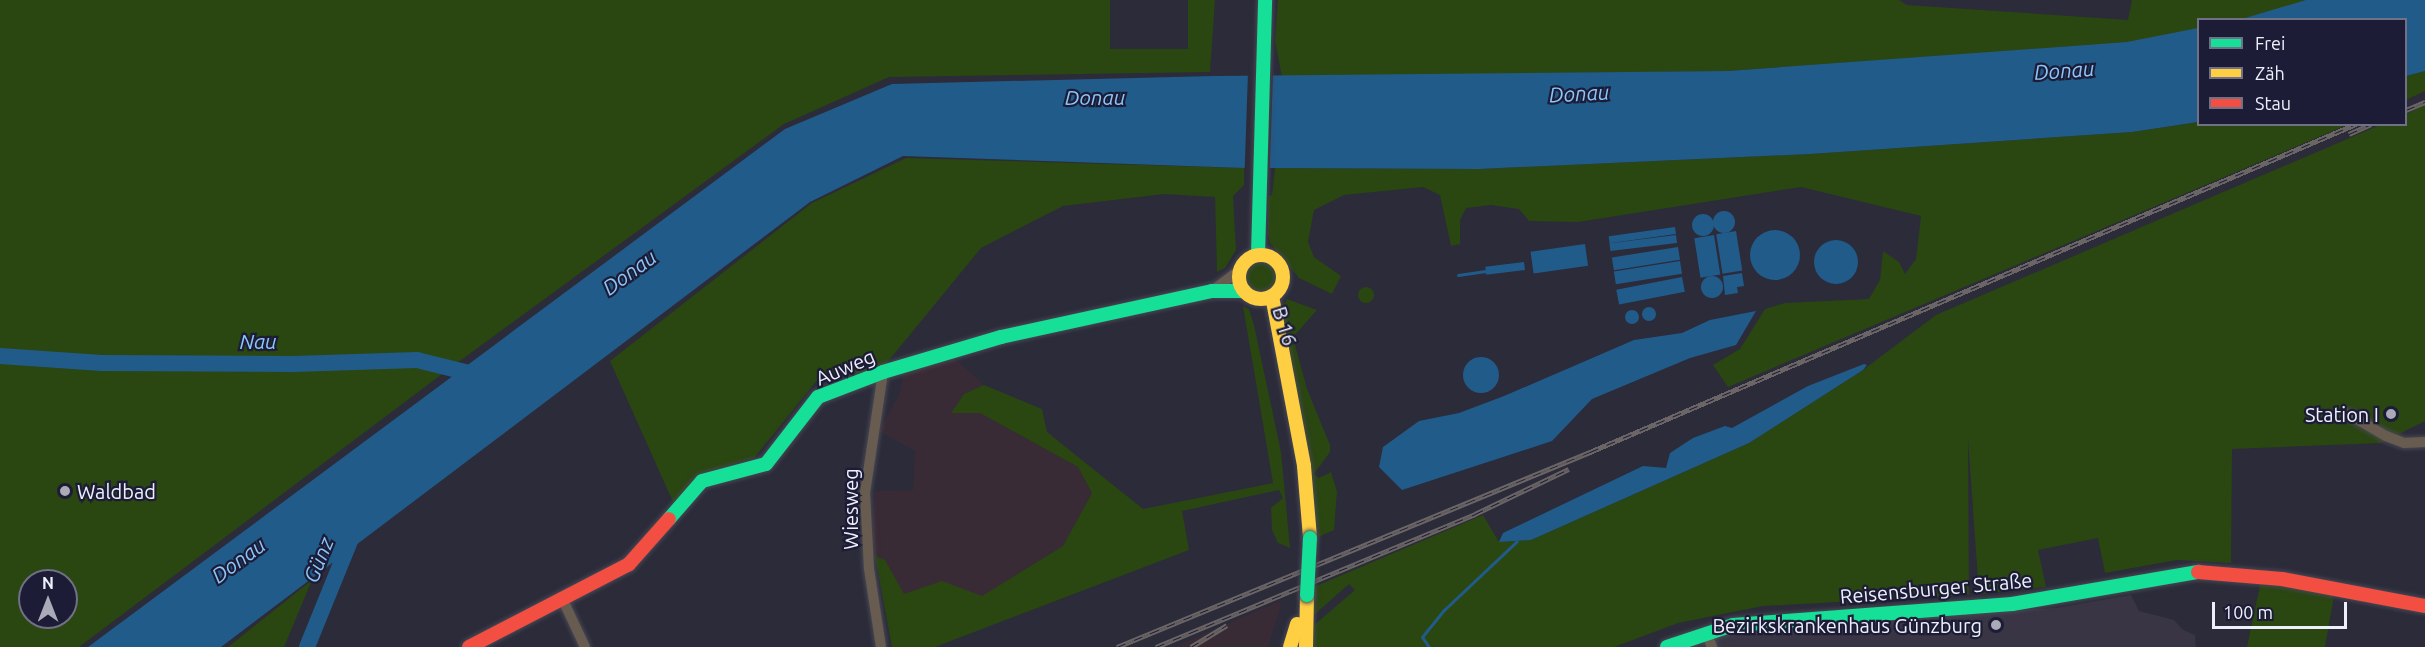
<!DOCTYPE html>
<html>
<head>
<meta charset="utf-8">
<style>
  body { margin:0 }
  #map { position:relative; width:2425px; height:647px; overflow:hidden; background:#2b2b3a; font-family:Ubuntu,sans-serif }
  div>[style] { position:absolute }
  .industrial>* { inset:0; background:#392b36 }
  .medical>* { inset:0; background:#393545 }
  .green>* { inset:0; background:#2a4611 }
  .round { border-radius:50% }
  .water>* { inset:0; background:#215b8a; transform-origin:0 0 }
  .pier>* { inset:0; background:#2b2b3a; transform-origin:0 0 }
  .stream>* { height:3px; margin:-1.5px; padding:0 1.5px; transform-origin:1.5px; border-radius:1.5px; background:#215b8a }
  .river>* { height:16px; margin:-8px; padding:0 8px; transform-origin:8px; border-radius:8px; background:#215b8a }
  .roads { filter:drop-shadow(0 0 2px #484854) drop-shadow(0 0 2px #484854) }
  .street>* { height:10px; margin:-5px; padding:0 5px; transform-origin:5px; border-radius:5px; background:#685c50 }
  .fast>* { height:14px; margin:-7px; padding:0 7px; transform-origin:7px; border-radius:7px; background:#16e098 }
  .slow>* { height:14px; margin:-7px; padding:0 7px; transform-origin:7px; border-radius:7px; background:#ffcf43 }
  .slow>.ring { margin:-7px; padding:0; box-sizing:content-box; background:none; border:14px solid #ffcf43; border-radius:50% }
  .jam>* { height:14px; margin:-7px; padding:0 7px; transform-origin:7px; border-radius:7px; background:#f24e42 }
  .rail>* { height:5px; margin-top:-2.5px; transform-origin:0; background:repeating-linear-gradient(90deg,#1c1c36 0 9px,#6b6565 0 18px); box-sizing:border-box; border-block:2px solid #6b6565 }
  .bridges { filter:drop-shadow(0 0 2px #484854) drop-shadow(0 0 2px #484854) }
  .fast-bridge>* { height:14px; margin:-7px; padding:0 7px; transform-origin:7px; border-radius:7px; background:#16e098 }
  .dots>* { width:16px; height:16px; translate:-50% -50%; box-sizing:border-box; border:3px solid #1c1c36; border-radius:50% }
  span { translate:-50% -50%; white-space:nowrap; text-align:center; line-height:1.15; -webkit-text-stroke:4.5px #1c1c36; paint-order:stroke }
  .street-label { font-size:20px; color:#eeeffd }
  .poi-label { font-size:20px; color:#eeeffd }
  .right { translate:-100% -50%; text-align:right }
  .left { translate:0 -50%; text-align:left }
  .water-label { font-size:21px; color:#8bc5f9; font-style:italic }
  .legend { position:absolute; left:2197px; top:18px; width:210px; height:108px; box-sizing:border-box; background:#1c1c36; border:2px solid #707086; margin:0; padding:8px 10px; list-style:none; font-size:18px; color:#eeeffd }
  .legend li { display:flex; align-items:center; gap:12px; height:30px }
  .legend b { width:30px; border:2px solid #707086 }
  .north { position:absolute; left:18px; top:569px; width:60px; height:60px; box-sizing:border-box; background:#1c1c36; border:2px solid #707086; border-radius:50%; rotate:0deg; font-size:16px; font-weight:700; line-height:24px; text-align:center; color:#eeeffd }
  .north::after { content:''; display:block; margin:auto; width:21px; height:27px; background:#aaaab9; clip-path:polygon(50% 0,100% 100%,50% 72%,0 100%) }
  .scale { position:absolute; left:2212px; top:602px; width:135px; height:27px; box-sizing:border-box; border:3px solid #eeeffd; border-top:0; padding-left:8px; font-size:18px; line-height:21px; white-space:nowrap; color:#eeeffd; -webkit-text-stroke:4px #1c1c36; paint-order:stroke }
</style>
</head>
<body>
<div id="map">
  <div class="industrial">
    <div style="clip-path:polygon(953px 357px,984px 385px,964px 394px,951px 413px,980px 413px,1078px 467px,1092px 493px,1063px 546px,911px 640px,871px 547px,875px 491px,913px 490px,915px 451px,879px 431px,900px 393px,903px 375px)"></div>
    <div style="clip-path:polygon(1278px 602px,1281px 605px,1268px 647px,1174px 647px)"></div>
  </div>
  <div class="medical">
    <div style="clip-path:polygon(2131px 595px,2139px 611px,2174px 620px,2183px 630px,2195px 635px,2196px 647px,1686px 647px,1728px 634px,1893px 616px,2056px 608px)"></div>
  </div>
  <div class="green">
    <div style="clip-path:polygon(evenodd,0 0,1110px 0,1110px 49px,1188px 49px,1188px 0,1215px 0,1210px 72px,889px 77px,784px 124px,446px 371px,79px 647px,0 647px,0 0,30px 581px,66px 581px,66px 617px,30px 617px,30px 581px)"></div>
    <div style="clip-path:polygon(1278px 0,1899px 0,1907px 5px,2128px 20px,2132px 0,2308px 0,2245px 19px,2198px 20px,2198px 29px,2127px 43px,1728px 71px,1282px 77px,1275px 41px)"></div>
    <div style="clip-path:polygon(2425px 71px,2425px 91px,2406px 100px,2406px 76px)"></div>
    <div style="clip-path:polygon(2425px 105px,2425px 421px,2381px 443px,2232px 449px,2231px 563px,2177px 560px,2105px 573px,2098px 538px,2038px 550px,2046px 587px,1979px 594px,1968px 439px,1969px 595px,1763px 606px,1678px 623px,1614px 647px,1311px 647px,1313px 626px,1355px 590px,1349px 584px,1315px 614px,1311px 612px,1314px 587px,1483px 515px,1499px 542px,1531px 540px,1749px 443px,1863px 370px,1936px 315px,2380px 125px,2406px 124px,2406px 114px)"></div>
    <div style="clip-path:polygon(2198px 122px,2347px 125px,1728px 387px,1713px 365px,1740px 349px,1765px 309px,1785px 303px,1869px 299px,1880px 280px,1883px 251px,1899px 262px,1905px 274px,1916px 259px,1921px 216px,1801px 187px,1578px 222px,1529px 221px,1519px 209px,1491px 205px,1466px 208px,1460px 220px,1460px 244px,1451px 246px,1440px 195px,1423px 187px,1344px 195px,1314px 210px,1308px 242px,1314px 257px,1341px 276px,1332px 294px,1299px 278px,1270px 243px,1268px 235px,1268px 196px,1272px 195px,1275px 168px,1479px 169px,1810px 154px,2132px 132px)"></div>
    <div style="clip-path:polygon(906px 158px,1244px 168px,1244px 185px,1233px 196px,1236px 250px,1225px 268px,1217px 272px,1215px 197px,1164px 194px,1063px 206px,981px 248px,881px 370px,819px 378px,754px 458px,703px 473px,673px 502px,610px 361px,812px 203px)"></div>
    <div class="round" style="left:1246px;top:262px;width:30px;height:30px"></div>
    <div class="round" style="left:1358px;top:287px;width:16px;height:16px"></div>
    <div style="clip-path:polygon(1287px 299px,1317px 310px,1293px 337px,1307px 389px,1330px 445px,1330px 452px,1314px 474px,1319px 478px,1331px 472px,1337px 492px,1334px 530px,1318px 537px,1280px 312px)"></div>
    <div style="clip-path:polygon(1243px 306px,1249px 309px,1254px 325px,1281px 452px,1290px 548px,1278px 543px,1272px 530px,1271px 508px,1283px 498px,1279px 490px,1182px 511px,1189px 550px,935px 647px,892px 647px,875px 556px,885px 560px,904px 594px,942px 581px,982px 596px,1063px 546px,1092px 493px,1078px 467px,980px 413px,951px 413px,964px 394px,984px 385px,1042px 409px,1047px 432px,1143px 509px,1273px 483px)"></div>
    <div style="clip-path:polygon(312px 580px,284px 647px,228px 647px)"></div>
    <div style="clip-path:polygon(2261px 581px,2334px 595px,2325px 647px,2247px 647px)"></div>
  </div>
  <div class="water">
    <div style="clip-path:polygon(2306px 0,2425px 0,2425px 71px,2406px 76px,2406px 20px,2242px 19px)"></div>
    <div style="clip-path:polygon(2198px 28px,2198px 122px,2132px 132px,1810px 154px,1479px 169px,1244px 168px,903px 156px,810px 202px,221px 647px,88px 647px,785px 129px,892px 84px,1214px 76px,1728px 71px,2127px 42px)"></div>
    <div class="round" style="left:1713px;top:211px;width:22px;height:22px"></div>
    <div class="round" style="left:1692px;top:214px;width:22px;height:22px"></div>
    <div style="left:1675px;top:227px;width:7px;height:67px;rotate:82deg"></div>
    <div class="round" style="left:1750px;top:230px;width:50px;height:50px"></div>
    <div style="left:1736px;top:231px;width:40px;height:20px;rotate:81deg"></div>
    <div style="left:1676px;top:235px;width:8px;height:67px;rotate:83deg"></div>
    <div style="left:1714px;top:235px;width:40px;height:20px;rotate:81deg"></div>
    <div class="round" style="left:1814px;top:240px;width:44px;height:44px"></div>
    <div style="left:1585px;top:244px;width:22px;height:55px;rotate:82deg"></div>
    <div style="left:1678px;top:247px;width:13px;height:67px;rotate:81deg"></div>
    <div style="left:1680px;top:261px;width:13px;height:67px;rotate:81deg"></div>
    <div style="left:1524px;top:262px;width:8px;height:39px;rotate:83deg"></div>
    <div style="clip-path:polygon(1742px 273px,1744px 286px,1737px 287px,1738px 293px,1725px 295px,1723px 276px)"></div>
    <div class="round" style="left:1701px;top:276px;width:22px;height:22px"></div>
    <div style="left:1682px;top:277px;width:15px;height:67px;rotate:79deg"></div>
    <div class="round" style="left:1642px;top:307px;width:14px;height:14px"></div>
    <div class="round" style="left:1625px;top:310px;width:14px;height:14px"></div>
    <div style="clip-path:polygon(1756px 311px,1736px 345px,1690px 358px,1592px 399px,1552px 441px,1402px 490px,1379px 467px,1383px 447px,1419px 421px,1459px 413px,1504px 396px,1634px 340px,1682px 333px,1710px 320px)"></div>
    <div class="round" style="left:1463px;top:357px;width:36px;height:36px"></div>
    <div style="clip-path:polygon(1864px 364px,1867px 365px,1863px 370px,1749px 443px,1531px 540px,1499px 542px,1503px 533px,1643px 466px,1666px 468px,1670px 453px,1693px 438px,1725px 426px,1732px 428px,1808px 386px)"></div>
  </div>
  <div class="pier">
    <div style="left:1248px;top:73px;width:25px;height:98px;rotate:2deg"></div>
  </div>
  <div class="stream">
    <div style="left:1458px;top:275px;width:28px;rotate:-8deg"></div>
    <div style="left:1429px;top:647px;width:12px;rotate:-125deg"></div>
    <div style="left:1422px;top:637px;width:35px;rotate:-51deg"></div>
    <div style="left:1444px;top:610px;width:100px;rotate:-43.4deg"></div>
  </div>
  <div class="river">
    <div style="left:0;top:356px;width:102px;rotate:3.9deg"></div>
    <div style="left:102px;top:363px;width:191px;rotate:0.3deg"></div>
    <div style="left:293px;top:364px;width:124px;rotate:-1.8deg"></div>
    <div style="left:417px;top:360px;width:62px;rotate:14deg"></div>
    <div style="left:307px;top:647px;width:125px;rotate:-67.9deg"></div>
  </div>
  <div class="roads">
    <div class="street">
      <div style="left:1212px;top:291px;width:35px;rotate:-37deg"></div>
      <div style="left:2348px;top:414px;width:44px;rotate:30.1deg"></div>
      <div style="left:2386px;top:436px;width:19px;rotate:21deg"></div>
      <div style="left:2404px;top:443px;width:21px;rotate:-3deg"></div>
      <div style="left:562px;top:598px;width:54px;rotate:64.9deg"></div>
      <div style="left:1707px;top:635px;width:13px;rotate:67deg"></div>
      <div style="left:881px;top:647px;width:79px;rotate:-98.7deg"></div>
      <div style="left:869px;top:569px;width:76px;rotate:-93deg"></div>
      <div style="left:865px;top:493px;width:122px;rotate:-81.5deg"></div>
    </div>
    <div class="fast">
      <div style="left:1258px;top:255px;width:255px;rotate:-88.4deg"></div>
      <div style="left:669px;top:519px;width:50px;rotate:-49deg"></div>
      <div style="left:702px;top:481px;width:66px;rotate:-14.9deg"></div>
      <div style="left:766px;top:464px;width:85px;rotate:-52.2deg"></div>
      <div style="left:818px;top:397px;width:70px;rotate:-21deg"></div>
      <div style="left:883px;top:372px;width:123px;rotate:-16.5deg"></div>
      <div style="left:1001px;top:337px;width:216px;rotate:-12.3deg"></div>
      <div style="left:1212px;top:291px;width:32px"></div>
      <div style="left:1667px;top:647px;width:70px;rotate:-18.4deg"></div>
      <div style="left:1733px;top:625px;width:280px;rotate:-4.3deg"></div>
      <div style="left:2012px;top:604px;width:189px;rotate:-9.8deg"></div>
    </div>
    <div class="slow">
      <div class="ring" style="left:1239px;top:255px;width:30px;height:30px"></div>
      <div style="left:1272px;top:296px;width:173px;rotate:79.3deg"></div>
      <div style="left:1304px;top:466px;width:72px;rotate:85.2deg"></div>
      <div style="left:1290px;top:647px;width:24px;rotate:-73deg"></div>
      <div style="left:1306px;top:647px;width:52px;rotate:-88.9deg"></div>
    </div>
    <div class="jam">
      <div style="left:2198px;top:572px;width:84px;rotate:4.8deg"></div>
      <div style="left:2282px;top:579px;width:146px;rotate:10.7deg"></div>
      <div style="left:469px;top:647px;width:180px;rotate:-27.4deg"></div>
      <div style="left:629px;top:564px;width:60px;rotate:-48.4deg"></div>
    </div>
  </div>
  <div class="rail">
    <div style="left:2406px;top:110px;width:21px;rotate:-23deg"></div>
    <div style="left:2349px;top:134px;width:24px;rotate:-24deg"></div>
    <div style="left:1117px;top:647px;width:512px;rotate:-22.4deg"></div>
    <div style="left:1590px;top:452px;width:833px;rotate:-23.18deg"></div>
    <div style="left:1156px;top:647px;width:346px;rotate:-22.6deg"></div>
    <div style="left:1475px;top:514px;width:104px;rotate:-25.6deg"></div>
    <div style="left:1191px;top:647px;width:42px;rotate:-31.4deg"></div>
  </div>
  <div class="bridges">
    <div class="fast-bridge">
      <div style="left:1307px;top:595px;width:57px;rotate:-87deg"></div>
    </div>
  </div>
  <div class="dots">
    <div style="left:2391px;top:414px;background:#aaaab9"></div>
    <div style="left:65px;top:491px;background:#aaaab9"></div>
    <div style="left:1996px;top:625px;background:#aaaab9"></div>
  </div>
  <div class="street-label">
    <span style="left:1285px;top:326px;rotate:73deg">B 16</span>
    <span style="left:845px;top:367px;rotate:-23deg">Auweg</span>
    <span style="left:850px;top:509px;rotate:-90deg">Wiesweg</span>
    <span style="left:1936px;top:588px;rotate:-5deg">Reisensburger Straße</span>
  </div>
  <div class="poi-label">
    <span class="right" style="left:2379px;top:414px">Station I</span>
    <span class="left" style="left:77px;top:491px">Waldbad</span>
    <span class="right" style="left:1982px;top:625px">Bezirkskrankenhaus Günzburg</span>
  </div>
  <div class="water-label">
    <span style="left:2064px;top:70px;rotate:-4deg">Donau</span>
    <span style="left:1579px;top:93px;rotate:-3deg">Donau</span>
    <span style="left:1095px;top:97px">Donau</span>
    <span style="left:629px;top:272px;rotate:-36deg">Donau</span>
    <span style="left:258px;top:341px">Nau</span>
    <span style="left:238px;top:560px;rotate:-36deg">Donau</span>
    <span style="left:318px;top:560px;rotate:-68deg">Günz</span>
  </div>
  <ul class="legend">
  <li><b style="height:8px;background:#16e098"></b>Frei</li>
  <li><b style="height:8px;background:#ffcf43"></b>Zäh</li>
  <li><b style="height:8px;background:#f24e42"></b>Stau</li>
  </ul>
  <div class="north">N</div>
  <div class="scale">100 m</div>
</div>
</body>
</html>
